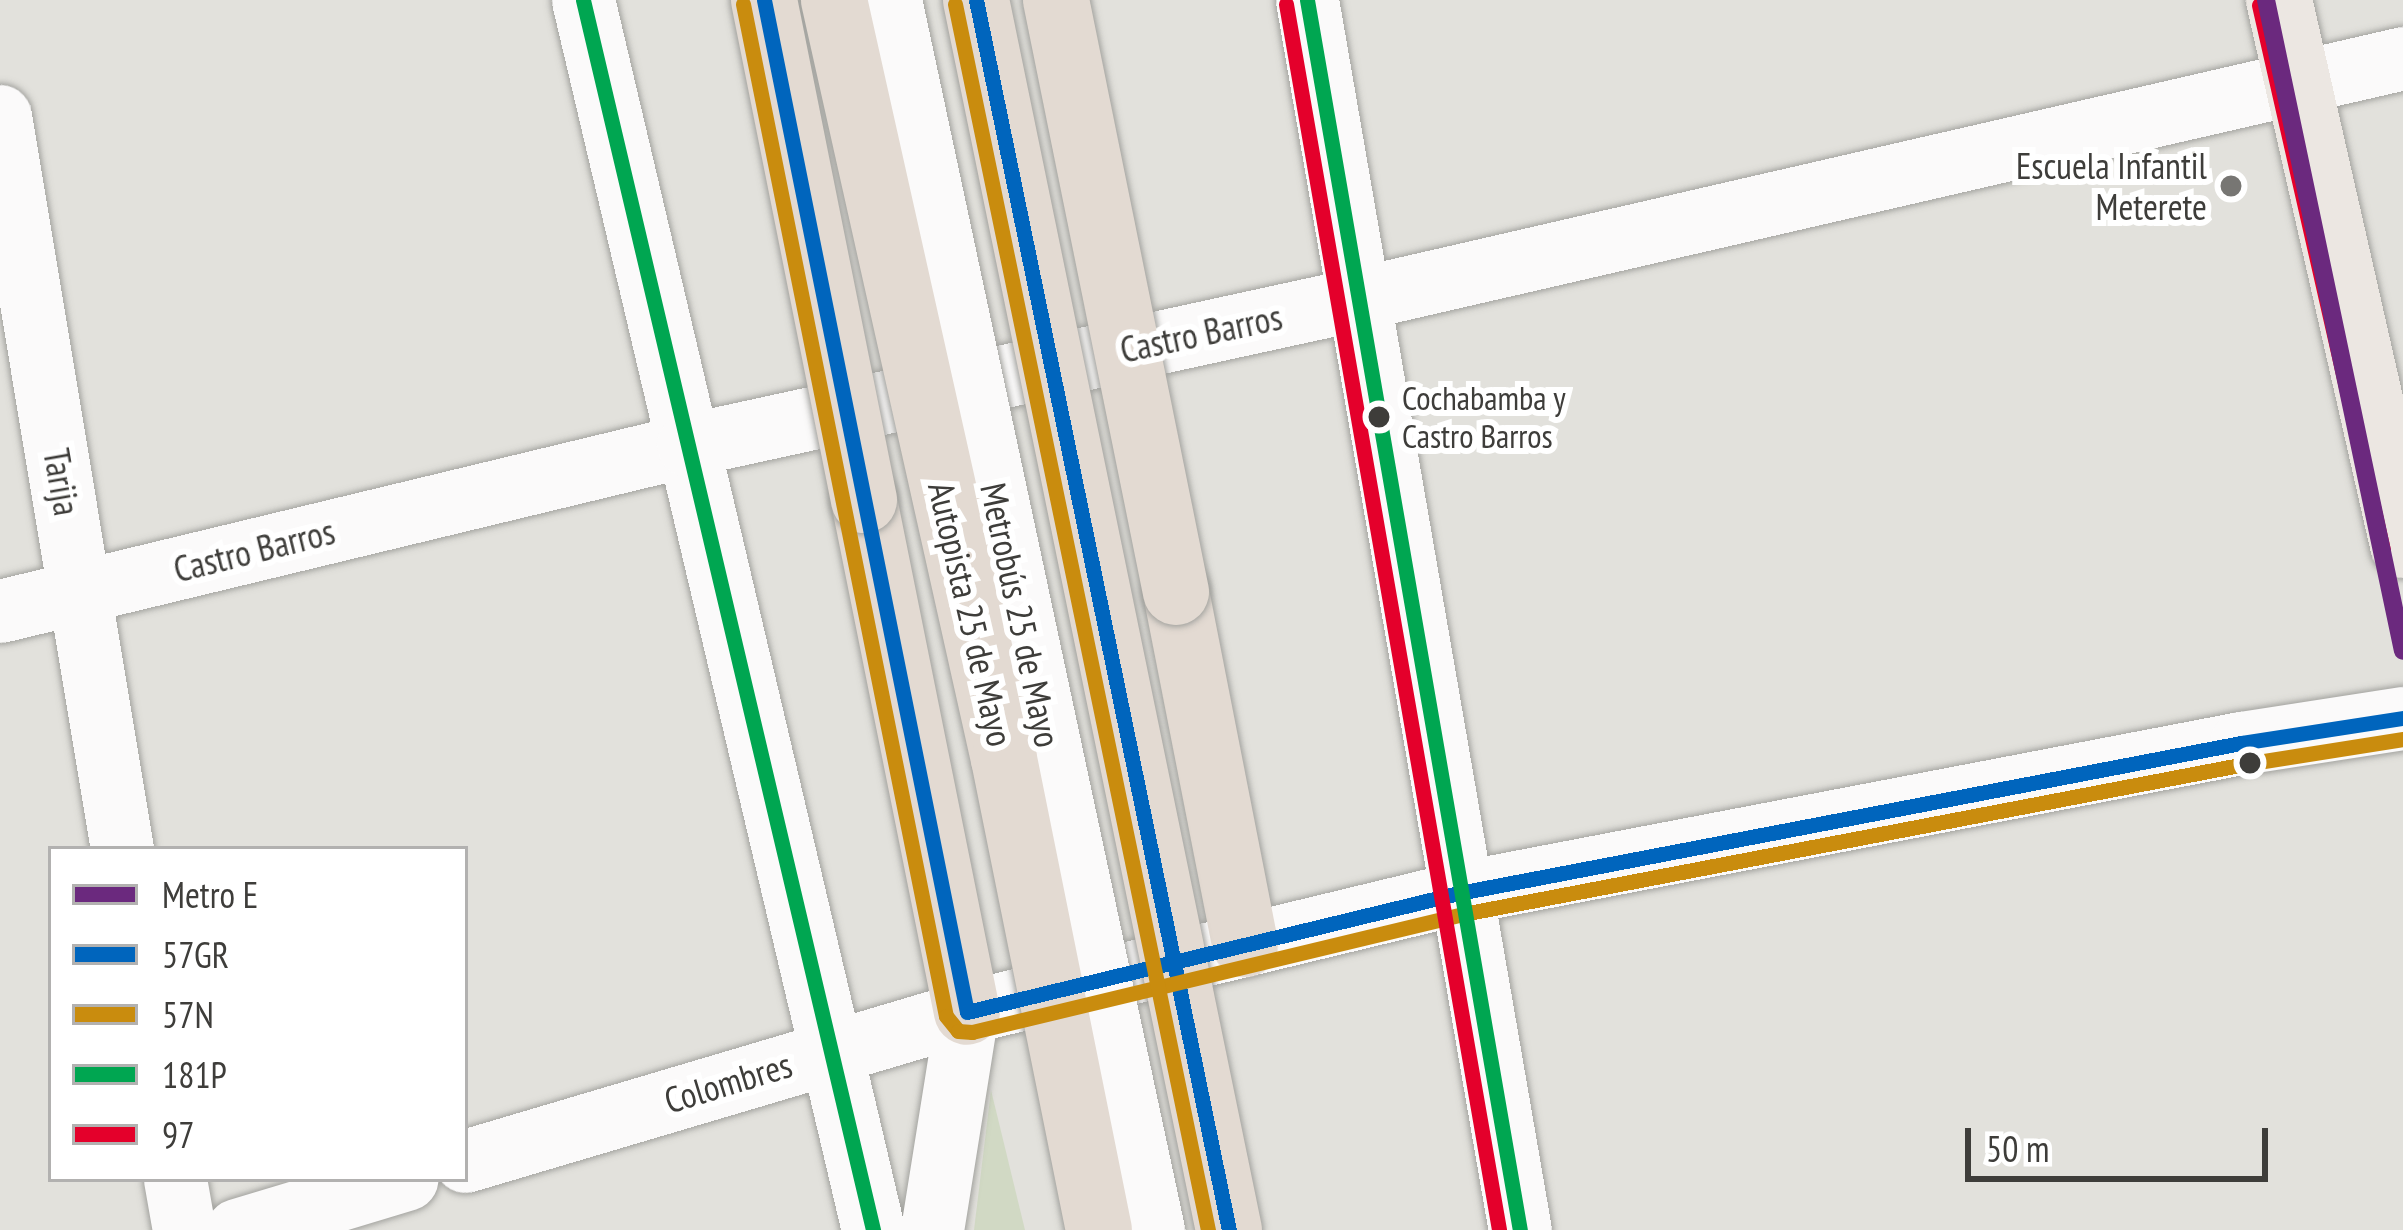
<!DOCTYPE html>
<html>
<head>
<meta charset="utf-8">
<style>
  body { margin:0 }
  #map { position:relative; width:2403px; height:1230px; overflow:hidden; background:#e2e1dc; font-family:"PT Sans Narrow",sans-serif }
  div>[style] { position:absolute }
  .green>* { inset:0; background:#d1d9c4 }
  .roads { filter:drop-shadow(0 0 3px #a3a39f) drop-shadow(0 0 3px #a3a39f) }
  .minor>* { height:63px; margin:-31.5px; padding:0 31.5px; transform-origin:31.5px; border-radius:31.5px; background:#fbfafa }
  .major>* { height:66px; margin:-33px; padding:0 33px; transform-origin:33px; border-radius:33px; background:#ece7e2 }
  .highway>* { height:66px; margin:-33px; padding:0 33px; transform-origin:33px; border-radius:33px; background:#e3dad2 }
  .bridges { filter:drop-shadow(0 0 3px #a3a39f) drop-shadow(0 0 3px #a3a39f) }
  .minor-bridge>* { height:63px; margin:-31.5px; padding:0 31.5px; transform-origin:31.5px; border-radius:31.5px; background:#fbfafa }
  .highway-bridge>* { height:66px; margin:-33px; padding:0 33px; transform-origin:33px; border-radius:33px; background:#e3dad2 }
  .bus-1>* { height:15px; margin:-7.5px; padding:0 7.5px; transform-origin:7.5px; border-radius:7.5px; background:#0065bd }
  .bus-2>* { height:15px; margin:-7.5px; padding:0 7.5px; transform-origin:7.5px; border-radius:7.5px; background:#c98c0e }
  .bus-3>* { height:15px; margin:-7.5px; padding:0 7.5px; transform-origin:7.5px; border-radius:7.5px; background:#00a651 }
  .bus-4>* { height:15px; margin:-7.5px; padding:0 7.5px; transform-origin:7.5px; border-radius:7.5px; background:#e4002b }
  .metro-1>* { height:18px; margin:-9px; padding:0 9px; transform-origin:9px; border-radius:9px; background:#6b297e }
  .dots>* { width:33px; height:33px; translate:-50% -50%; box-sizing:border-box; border:6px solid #fff; border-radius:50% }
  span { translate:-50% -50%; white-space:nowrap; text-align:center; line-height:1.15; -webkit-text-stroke:12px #fff; paint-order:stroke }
  .bus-label { font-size:33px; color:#3e3d3a }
  .left { translate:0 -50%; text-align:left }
  .poi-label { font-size:36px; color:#3e3d3a }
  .right { translate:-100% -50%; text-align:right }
  .street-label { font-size:36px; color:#3e3d3a }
  .legend { position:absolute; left:48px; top:846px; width:420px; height:336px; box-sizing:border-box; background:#fff; border:3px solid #b2b1b0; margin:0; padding:15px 21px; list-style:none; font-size:36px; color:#3e3d3a }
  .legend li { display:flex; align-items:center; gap:24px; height:60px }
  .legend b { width:60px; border:3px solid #b2b1b0 }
  .scale { position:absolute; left:1965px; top:1128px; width:303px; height:54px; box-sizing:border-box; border:6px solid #3e3d3a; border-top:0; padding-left:15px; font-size:36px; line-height:42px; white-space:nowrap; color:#3e3d3a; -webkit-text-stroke:9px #fff; paint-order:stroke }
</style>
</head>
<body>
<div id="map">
  <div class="green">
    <div style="clip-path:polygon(991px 1090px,1025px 1230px,974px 1230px)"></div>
  </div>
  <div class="roads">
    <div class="minor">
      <div style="left:583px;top:0;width:1264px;rotate:76.73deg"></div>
      <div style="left:1307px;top:0;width:1248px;rotate:80.18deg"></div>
      <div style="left:0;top:116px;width:743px;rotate:80.55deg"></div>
      <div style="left:0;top:611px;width:708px;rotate:-13.57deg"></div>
      <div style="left:688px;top:445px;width:685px;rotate:-12.31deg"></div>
      <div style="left:1357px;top:299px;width:1073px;rotate:-12.97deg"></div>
      <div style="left:465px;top:1161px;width:524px;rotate:-16.53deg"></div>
      <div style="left:967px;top:1012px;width:506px;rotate:-13.6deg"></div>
      <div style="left:1459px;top:893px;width:796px;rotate:-10.86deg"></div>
      <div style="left:2241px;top:743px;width:164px;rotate:-8.8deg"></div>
      <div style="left:175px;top:1179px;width:52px;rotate:80deg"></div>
      <div style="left:237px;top:1230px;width:177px;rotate:-16.8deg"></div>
      <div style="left:932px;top:1230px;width:221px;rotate:-80.9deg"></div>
    </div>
    <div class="major">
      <div style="left:2279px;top:0;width:559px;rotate:77.18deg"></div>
    </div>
    <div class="highway">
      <div style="left:864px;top:500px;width:522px;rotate:78.63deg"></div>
      <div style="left:1176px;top:592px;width:359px;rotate:78.9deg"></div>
    </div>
  </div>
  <div class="bridges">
    <div class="minor-bridge">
      <div style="left:890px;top:0;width:1258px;rotate:77.93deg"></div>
    </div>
    <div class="highway-bridge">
      <div style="left:764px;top:0;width:510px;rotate:78.69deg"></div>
      <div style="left:834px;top:0;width:778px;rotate:77.38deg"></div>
      <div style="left:1004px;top:759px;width:480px;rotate:78.6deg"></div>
      <div style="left:976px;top:0;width:1256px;rotate:78.38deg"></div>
      <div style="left:1056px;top:0;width:604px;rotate:78.54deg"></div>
    </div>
  </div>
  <div class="bus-1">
    <div style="left:764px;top:0;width:1032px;rotate:78.66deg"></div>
    <div style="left:967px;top:1012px;width:506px;rotate:-13.6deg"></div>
    <div style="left:1459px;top:893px;width:796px;rotate:-10.86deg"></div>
    <div style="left:2241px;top:743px;width:164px;rotate:-8.8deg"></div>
    <div style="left:976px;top:0;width:1256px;rotate:78.38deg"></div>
  </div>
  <div class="bus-2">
    <div style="left:743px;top:4px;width:1032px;rotate:78.66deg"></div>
    <div style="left:946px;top:1016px;width:19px;rotate:51deg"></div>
    <div style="left:958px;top:1031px;width:14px;rotate:4deg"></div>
    <div style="left:972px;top:1032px;width:505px;rotate:-13.51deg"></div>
    <div style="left:1463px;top:914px;width:796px;rotate:-10.86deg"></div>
    <div style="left:2245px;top:764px;width:160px;rotate:-9deg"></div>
    <div style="left:955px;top:4px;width:1252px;rotate:78.34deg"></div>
  </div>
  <div class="bus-3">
    <div style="left:583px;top:0;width:1264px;rotate:76.73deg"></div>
    <div style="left:1307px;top:0;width:1248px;rotate:80.18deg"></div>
  </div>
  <div class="bus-4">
    <div style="left:1286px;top:4px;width:1244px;rotate:80.14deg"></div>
    <div style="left:2259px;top:5px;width:559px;rotate:77.18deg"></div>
  </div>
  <div class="metro-1">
    <div style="left:2266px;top:0;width:665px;rotate:78.12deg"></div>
  </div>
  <div class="dots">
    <div style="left:2231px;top:186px;background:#777673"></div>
    <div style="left:1379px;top:417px;background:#3e3d3a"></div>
    <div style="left:2250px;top:763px;background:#3e3d3a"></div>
  </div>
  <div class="bus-label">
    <span class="left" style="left:1402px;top:417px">Cochabamba y<br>Castro Barros</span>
  </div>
  <div class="poi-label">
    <span class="right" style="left:2207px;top:186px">Escuela Infantil<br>Meterete</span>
  </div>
  <div class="street-label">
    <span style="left:1201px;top:333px;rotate:-12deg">Castro Barros</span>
    <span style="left:62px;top:482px;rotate:80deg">Tarija</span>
    <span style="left:254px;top:550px;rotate:-14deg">Castro Barros</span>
    <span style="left:971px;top:614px;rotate:77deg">Autopista 25 de Mayo</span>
    <span style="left:1021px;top:615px;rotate:78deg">Metrobús 25 de Mayo</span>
    <span style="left:728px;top:1082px;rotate:-17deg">Colombres</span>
  </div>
  <ul class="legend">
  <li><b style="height:15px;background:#6b297e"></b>Metro E</li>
  <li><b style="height:15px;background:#0065bd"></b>57GR</li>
  <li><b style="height:15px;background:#c98c0e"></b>57N</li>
  <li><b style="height:15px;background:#00a651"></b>181P</li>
  <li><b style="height:15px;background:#e4002b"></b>97</li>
  </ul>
  <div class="scale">50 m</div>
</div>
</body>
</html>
